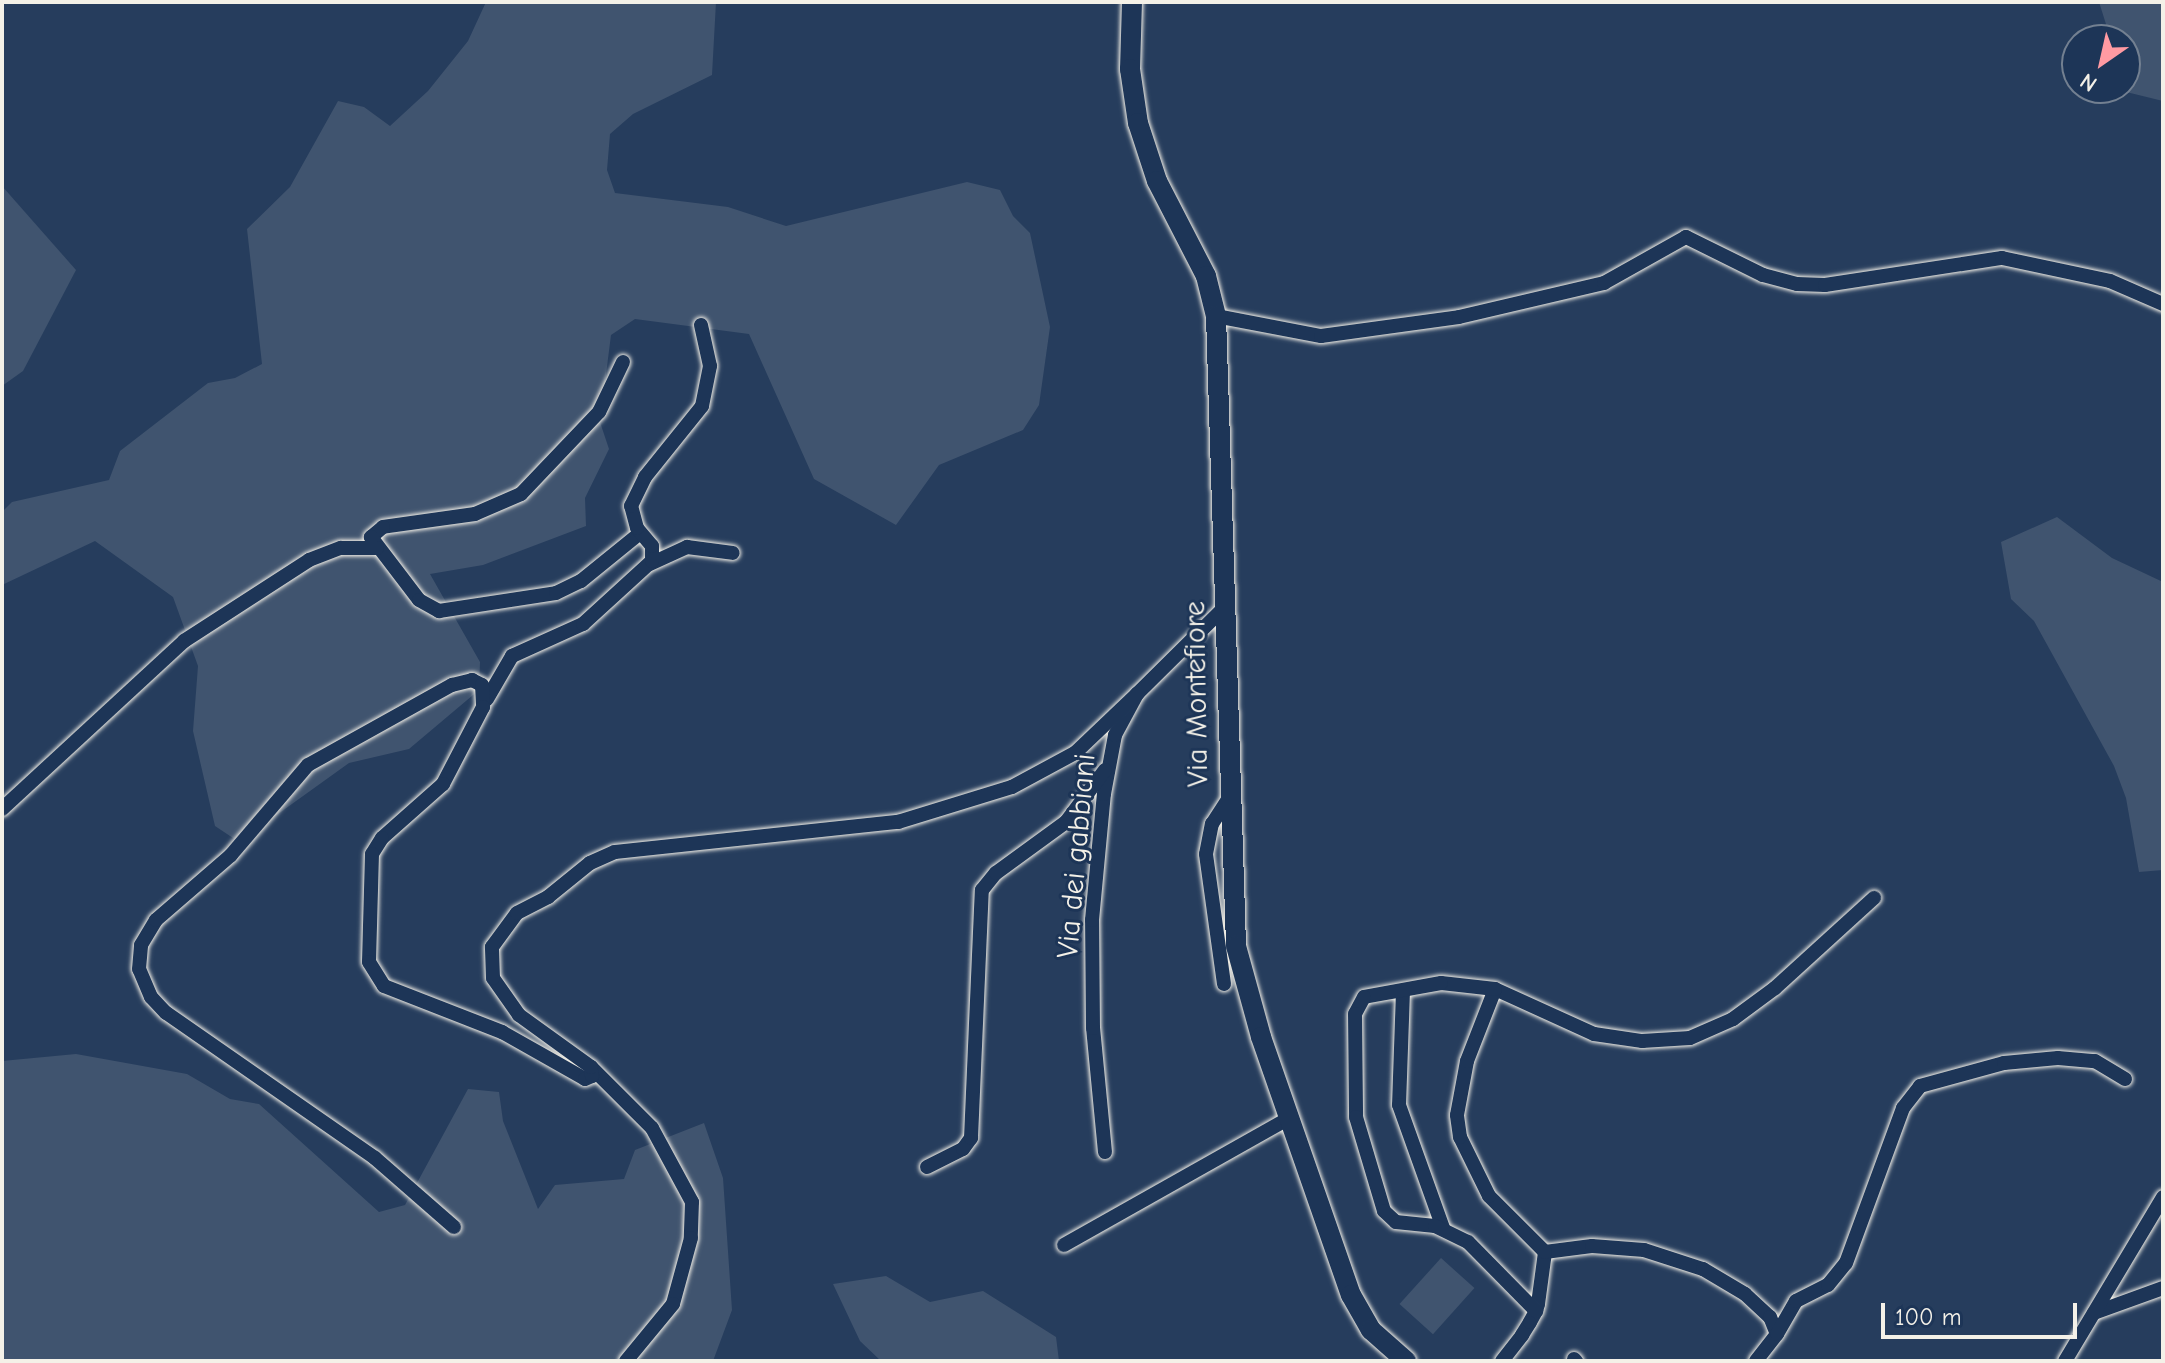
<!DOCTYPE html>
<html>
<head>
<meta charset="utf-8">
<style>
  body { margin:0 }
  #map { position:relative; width:2165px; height:1363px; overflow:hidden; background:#263d5d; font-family:"Comic Neue",sans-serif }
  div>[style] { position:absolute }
  .green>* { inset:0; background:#40546f; transform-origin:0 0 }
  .roads { filter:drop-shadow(0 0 2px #f4f1e8) drop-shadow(0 0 2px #f4f1e8) }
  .street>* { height:14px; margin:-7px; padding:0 7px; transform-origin:7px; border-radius:7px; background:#1d3557 }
  .secondary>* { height:20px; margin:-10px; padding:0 10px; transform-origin:10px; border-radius:10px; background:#1d3557 }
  span { translate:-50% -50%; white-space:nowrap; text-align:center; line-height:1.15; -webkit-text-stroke:6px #1d3557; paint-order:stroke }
  .street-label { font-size:30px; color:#f4f1e8 }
  .frame { position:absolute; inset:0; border:4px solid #f4f1e8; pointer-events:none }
  .north { position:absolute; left:2061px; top:24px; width:80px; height:80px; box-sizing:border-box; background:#1d3557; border:2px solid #738091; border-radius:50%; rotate:214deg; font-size:22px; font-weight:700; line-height:32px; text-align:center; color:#f4f1e8 }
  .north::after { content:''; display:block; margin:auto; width:28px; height:36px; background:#ff9aa2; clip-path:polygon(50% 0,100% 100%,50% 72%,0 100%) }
  .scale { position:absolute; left:1881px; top:1303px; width:196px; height:36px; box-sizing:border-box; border:4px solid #f4f1e8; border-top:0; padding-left:10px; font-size:24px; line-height:28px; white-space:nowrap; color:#f4f1e8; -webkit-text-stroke:6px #1d3557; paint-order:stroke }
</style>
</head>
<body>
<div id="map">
  <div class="green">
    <div style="clip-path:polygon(486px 2px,716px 2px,712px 75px,633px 114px,610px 134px,607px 170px,615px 193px,728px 207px,786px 226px,967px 182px,1000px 190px,1013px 216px,1030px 233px,1050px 327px,1039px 405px,1023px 430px,939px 465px,896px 525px,814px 479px,749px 334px,635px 319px,611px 335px,600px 422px,609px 449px,585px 498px,586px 526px,483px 565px,430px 574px,480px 662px,479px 690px,409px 749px,349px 763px,239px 842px,215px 826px,193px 731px,198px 666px,173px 597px,95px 541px,2px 585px,2px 512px,12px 502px,109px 480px,120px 451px,208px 383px,235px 378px,262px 364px,247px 229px,290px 187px,338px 101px,364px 107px,390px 126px,428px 91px,468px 41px)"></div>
    <div style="clip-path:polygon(2099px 2px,2163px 2px,2163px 101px,2114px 89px,2125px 88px,2125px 40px,2111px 40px)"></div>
    <div style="clip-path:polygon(2px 186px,76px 270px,23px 371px,2px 386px)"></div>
    <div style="clip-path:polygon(2057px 517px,2112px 558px,2163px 582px,2163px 870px,2139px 872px,2126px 798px,2114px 766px,2034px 621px,2011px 599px,2001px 542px)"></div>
    <div style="clip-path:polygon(76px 1054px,187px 1074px,230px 1099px,259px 1104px,379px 1212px,405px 1205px,468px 1089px,499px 1092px,503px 1121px,538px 1209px,555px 1185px,624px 1179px,635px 1150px,704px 1123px,723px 1178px,732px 1310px,713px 1361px,2px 1361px,2px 1061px)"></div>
    <div style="left:1441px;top:1258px;width:45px;height:62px;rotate:42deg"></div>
    <div style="clip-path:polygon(886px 1276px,930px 1302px,983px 1291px,1056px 1337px,1059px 1361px,881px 1361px,860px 1341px,833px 1284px)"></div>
  </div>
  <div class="roads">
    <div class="street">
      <div style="left:1216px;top:316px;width:107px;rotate:10.8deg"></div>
      <div style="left:1321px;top:336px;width:139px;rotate:-7.8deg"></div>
      <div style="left:1459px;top:317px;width:149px;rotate:-13.2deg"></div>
      <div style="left:1604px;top:283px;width:94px;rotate:-29.3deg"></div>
      <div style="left:1686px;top:237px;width:86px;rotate:26.3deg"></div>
      <div style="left:1763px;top:275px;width:35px;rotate:15deg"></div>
      <div style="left:1797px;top:284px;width:28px;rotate:2deg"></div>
      <div style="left:1825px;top:285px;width:179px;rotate:-8.7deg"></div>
      <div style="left:2002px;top:258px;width:110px;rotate:12deg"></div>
      <div style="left:2110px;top:281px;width:58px;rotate:23.5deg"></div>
      <div style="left:623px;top:362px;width:55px;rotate:115.6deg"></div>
      <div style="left:599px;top:412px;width:113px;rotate:133.6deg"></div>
      <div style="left:521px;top:494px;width:50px;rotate:156.5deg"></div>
      <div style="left:475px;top:514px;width:93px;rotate:172deg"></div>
      <div style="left:383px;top:527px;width:16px;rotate:140deg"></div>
      <div style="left:371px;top:537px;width:79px;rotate:52.7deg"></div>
      <div style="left:419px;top:600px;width:23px;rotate:29deg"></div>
      <div style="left:439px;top:611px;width:118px;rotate:-8.7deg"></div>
      <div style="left:556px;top:593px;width:28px;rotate:-26deg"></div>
      <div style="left:581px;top:581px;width:76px;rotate:-39.1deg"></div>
      <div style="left:650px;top:564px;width:41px;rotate:-24.7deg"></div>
      <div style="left:687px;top:547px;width:46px;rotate:7.4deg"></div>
      <div style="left:487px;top:699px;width:50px;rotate:-59.8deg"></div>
      <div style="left:512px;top:656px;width:78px;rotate:-24.3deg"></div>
      <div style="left:583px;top:624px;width:93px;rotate:-42.4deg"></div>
      <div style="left:652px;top:561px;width:15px;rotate:-90deg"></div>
      <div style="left:652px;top:546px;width:23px;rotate:-130deg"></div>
      <div style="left:637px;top:528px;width:23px;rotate:-105deg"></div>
      <div style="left:631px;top:506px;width:32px;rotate:-64deg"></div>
      <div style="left:645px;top:477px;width:91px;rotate:-51.2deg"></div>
      <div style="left:702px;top:406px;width:41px;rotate:-78.7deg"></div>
      <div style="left:710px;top:366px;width:42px;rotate:-102.4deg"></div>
      <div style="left:2px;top:809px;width:248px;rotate:-42.7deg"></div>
      <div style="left:184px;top:641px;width:149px;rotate:-32.9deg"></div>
      <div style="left:309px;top:560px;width:34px;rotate:-21deg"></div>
      <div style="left:341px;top:548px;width:36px"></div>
      <div style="left:1224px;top:984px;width:131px;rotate:-97.9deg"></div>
      <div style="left:1206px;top:854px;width:31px;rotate:-79deg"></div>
      <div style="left:1212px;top:824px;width:31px;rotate:-57deg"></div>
      <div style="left:1495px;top:989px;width:109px;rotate:24.4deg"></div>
      <div style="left:1594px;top:1034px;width:49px;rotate:8.3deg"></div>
      <div style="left:1642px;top:1041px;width:48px;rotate:-3.6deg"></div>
      <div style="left:1690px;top:1038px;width:47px;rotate:-23.8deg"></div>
      <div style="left:1733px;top:1019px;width:52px;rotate:-36.4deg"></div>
      <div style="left:1775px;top:988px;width:134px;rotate:-42.3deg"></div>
      <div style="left:1403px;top:991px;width:114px;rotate:92deg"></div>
      <div style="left:1399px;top:1105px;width:131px;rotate:70.3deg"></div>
      <div style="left:591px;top:1067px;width:86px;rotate:45deg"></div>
      <div style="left:652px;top:1128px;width:84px;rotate:61.6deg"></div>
      <div style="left:692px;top:1202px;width:36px;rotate:92deg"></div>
      <div style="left:691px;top:1238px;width:68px;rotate:105.3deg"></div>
      <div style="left:673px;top:1304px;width:74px;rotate:129.5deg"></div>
      <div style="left:1105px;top:1152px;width:125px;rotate:-95.5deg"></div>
      <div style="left:1093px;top:1028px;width:108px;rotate:-90.5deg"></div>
      <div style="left:1092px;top:920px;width:127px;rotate:-84.6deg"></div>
      <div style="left:1104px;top:794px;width:60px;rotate:-79.4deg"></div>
      <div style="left:1115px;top:735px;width:47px;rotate:-61.8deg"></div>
      <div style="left:1137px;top:694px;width:124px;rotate:-44.7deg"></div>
      <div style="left:927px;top:1167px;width:40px;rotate:-26.6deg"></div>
      <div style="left:963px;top:1149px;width:14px;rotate:-54deg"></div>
      <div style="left:971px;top:1138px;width:248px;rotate:-87.5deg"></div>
      <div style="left:982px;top:890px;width:22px;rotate:-51deg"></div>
      <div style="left:996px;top:873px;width:87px;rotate:-36.1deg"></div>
      <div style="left:1066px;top:822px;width:65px;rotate:-53.1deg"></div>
      <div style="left:454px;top:1227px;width:105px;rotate:-138.9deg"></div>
      <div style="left:375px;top:1158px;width:254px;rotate:-145.2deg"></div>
      <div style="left:166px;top:1013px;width:22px;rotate:-133deg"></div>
      <div style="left:151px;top:997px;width:30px;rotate:-113deg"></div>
      <div style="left:139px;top:969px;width:24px;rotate:-85deg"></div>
      <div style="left:141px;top:945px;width:29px;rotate:-59deg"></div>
      <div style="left:156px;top:920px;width:99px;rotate:-40.9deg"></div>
      <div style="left:231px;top:855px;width:118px;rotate:-49.5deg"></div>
      <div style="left:308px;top:765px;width:165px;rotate:-29.1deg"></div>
      <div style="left:452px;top:685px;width:21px;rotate:-14deg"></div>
      <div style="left:472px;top:680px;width:11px;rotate:27deg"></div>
      <div style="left:482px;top:685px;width:22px;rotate:87deg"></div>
      <div style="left:483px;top:707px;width:87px;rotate:117.5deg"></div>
      <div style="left:443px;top:784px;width:81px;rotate:138.5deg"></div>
      <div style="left:382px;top:838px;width:19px;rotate:122deg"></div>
      <div style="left:372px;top:854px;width:108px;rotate:91.6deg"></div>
      <div style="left:369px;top:962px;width:28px;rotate:58deg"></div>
      <div style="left:384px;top:986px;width:127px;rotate:21.3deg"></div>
      <div style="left:502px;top:1032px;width:95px;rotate:29.5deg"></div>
      <div style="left:585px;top:1079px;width:8px;rotate:-23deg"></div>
      <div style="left:592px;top:1076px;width:9px;rotate:-96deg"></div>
      <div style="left:591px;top:1067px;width:89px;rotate:-144.2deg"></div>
      <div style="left:519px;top:1015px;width:45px;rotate:-125.1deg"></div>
      <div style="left:493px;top:978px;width:31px;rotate:-92deg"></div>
      <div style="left:492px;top:947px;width:42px;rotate:-53.7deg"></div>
      <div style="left:517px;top:913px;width:35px;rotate:-27deg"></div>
      <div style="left:548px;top:897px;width:54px;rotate:-39deg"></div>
      <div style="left:590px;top:863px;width:27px;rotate:-24deg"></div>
      <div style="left:615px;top:852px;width:285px;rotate:-6.1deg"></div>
      <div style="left:898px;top:822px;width:119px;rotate:-17.1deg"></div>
      <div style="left:1012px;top:787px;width:72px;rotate:-28.4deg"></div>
      <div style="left:1075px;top:753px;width:86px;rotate:-43.6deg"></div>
      <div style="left:1064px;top:1245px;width:258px;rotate:-29.4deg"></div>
      <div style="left:1545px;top:1252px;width:47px;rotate:-7.3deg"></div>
      <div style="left:1592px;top:1246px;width:52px;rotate:4.4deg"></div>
      <div style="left:1644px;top:1250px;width:62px;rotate:17.9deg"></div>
      <div style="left:1703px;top:1269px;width:49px;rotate:30.8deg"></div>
      <div style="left:1745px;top:1294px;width:34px;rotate:43deg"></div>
      <div style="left:1770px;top:1317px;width:18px;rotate:68deg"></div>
      <div style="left:1777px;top:1334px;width:34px;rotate:128deg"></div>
      <div style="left:2094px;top:1313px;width:73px;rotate:-19.9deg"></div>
      <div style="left:1777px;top:1334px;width:38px;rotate:-60deg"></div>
      <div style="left:1796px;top:1301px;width:36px;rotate:-27deg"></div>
      <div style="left:1828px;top:1285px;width:28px;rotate:-51deg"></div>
      <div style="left:1846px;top:1263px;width:165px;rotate:-69.8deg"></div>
      <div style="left:1903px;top:1108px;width:28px;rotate:-52deg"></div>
      <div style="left:1920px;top:1086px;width:87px;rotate:-15.3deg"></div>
      <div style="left:2004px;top:1063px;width:54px;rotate:-5.3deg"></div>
      <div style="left:2058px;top:1058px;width:37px;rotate:5deg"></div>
      <div style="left:2095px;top:1061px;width:35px;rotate:31deg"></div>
      <div style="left:1574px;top:1359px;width:3px;rotate:45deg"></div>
      <div style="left:1502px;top:1361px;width:33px;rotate:-52deg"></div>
      <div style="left:1522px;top:1335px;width:15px;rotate:-58deg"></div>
      <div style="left:1530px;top:1322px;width:13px;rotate:-61deg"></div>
      <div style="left:1536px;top:1311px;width:7px;rotate:-74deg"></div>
      <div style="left:1538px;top:1304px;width:52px;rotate:-82.3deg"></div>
      <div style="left:1545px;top:1252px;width:79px;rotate:-135deg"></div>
      <div style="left:1489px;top:1196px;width:66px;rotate:-116.2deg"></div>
      <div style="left:1460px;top:1137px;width:22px;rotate:-98deg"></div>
      <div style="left:1457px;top:1115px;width:55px;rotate:-79.5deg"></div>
      <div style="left:1467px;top:1061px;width:77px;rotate:-68.7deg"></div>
      <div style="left:1495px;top:989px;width:54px;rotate:-173.7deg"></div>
      <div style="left:1441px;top:983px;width:78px;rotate:169.7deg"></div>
      <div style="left:1364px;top:997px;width:19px;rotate:118deg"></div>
      <div style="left:1355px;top:1014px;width:103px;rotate:89.4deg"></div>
      <div style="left:1356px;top:1117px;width:98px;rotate:73.4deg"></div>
      <div style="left:1384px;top:1211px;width:16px;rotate:43deg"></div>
      <div style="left:1396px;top:1222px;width:39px;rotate:6deg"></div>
      <div style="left:1435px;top:1226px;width:37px;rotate:26deg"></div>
      <div style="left:1468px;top:1242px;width:97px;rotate:45.4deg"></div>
      <div style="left:2065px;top:1361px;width:191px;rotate:-59.1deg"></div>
    </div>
    <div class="secondary">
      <div style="left:1132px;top:2px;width:67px;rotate:91.7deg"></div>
      <div style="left:1130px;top:69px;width:55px;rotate:81.6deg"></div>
      <div style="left:1138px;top:123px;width:61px;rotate:71.9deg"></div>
      <div style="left:1157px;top:181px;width:107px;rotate:62.7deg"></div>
      <div style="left:1206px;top:276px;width:41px;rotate:76deg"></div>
      <div style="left:1216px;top:316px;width:630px;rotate:88.18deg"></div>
      <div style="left:1236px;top:946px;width:94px;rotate:74.6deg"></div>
      <div style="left:1261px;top:1037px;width:273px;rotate:70.8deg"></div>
      <div style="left:1351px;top:1295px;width:40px;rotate:60.3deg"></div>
      <div style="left:1371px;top:1330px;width:47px;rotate:41.5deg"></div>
    </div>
  </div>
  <div class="street-label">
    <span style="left:1197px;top:694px;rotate:-91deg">Via Montefiore</span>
    <span style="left:1077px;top:856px;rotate:-85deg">Via dei gabbiani</span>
  </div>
  <div class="frame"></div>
  <div class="north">N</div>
  <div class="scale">100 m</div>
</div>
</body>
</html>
